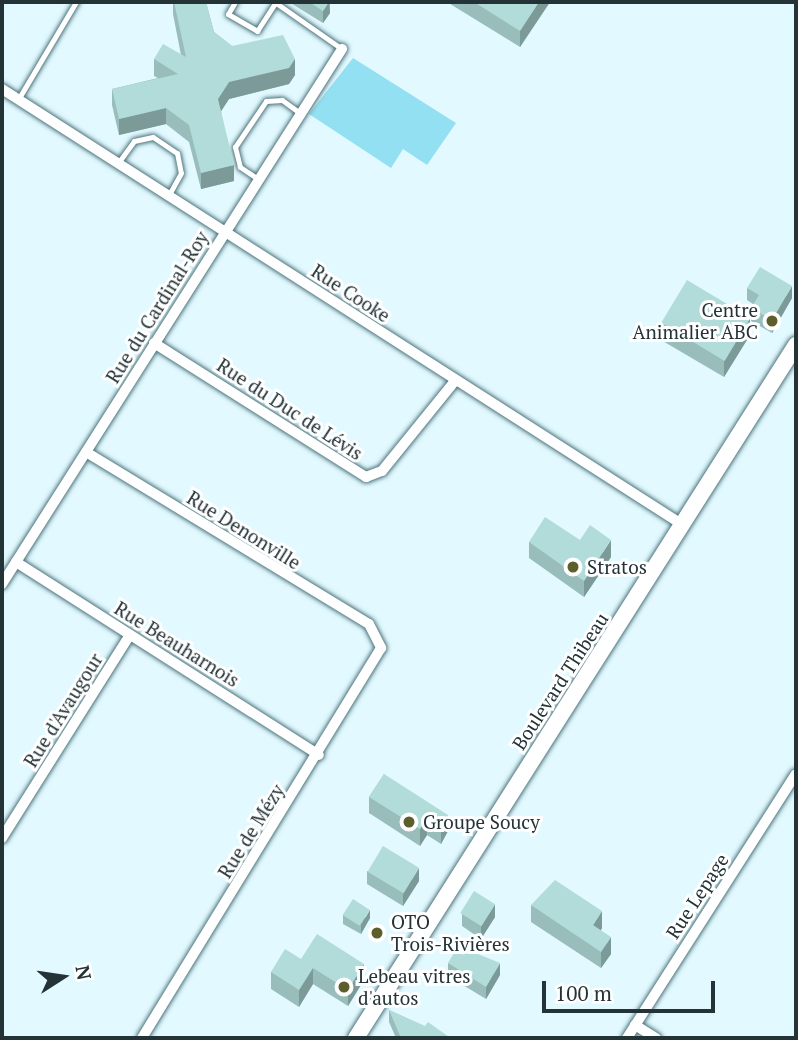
<!DOCTYPE html>
<html>
<head>
<meta charset="utf-8">
<style>
  body { margin:0 }
  #map { position:relative; width:798px; height:1040px; overflow:hidden; background:#e1f9ff; font-family:"PT Serif",serif }
  div>[style] { position:absolute }
  .green>* { inset:0; background:#92e0f1 }
  .roads { filter:drop-shadow(0 0 2px #4e747c) drop-shadow(0 0 2px #4e747c) }
  .lane>* { height:5px; margin:-2.5px; padding:0 2.5px; transform-origin:2.5px; border-radius:2.5px; background:#fff }
  .street>* { height:10px; margin:-5px; padding:0 5px; transform-origin:5px; border-radius:5px; background:#fff }
  .primary>* { height:16px; margin:-8px; padding:0 8px; transform-origin:8px; border-radius:8px; background:#fff }
  .wall>* { inset:0; background:#98bdbb }
  .shaded-wall>* { inset:0; background:#7c9a98 }
  .building>* { inset:0; background:#b1dcd9; transform-origin:0 0 }
  .dots>* { width:19px; height:19px; translate:-50% -50%; box-sizing:border-box; border:4px solid #fff; border-radius:50% }
  span { translate:-50% -50%; white-space:nowrap; text-align:center; line-height:1.15; -webkit-text-stroke:6px #fff; paint-order:stroke }
  .street-label { font-size:19px; color:#233336 }
  .poi-label { font-size:19px; color:#233336 }
  .right { translate:-100% -50%; text-align:right }
  .left { translate:0 -50%; text-align:left }
  .frame { position:absolute; inset:0; border:4px solid #233336; pointer-events:none }
  .north { position:absolute; left:28px; top:942px; width:70px; height:70px; -webkit-text-stroke:5px #fff; paint-order:stroke; rotate:78deg; font-size:19px; font-weight:700; line-height:28px; text-align:center; color:#233336 }
  .north::after { content:''; display:block; margin:auto; width:24px; height:32px; background:#233336; clip-path:polygon(50% 0,100% 100%,50% 72%,0 100%) }
  .scale { position:absolute; left:542px; top:981px; width:173px; height:32px; box-sizing:border-box; border:4px solid #233336; border-top:0; padding-left:9px; font-size:21px; line-height:24px; white-space:nowrap; color:#233336; -webkit-text-stroke:5px #fff; paint-order:stroke }
</style>
</head>
<body>
<div id="map">
  <div class="green">
    <div style="clip-path:polygon(353px 58px,456px 123px,427px 165px,403px 149px,391px 168px,309px 114px)"></div>
  </div>
  <div class="roads">
    <div class="lane">
      <div style="left:235px;top:2px;width:14px;rotate:120deg"></div>
      <div style="left:228px;top:14px;width:34px;rotate:30deg"></div>
      <div style="left:257px;top:31px;width:35px;rotate:-57deg"></div>
      <div style="left:276px;top:3px;width:80px;rotate:34.9deg"></div>
      <div style="left:19px;top:98px;width:112px;rotate:-59.3deg"></div>
      <div style="left:118px;top:163px;width:27px;rotate:-54deg"></div>
      <div style="left:134px;top:141px;width:19px;rotate:-12deg"></div>
      <div style="left:153px;top:137px;width:29px;rotate:34deg"></div>
      <div style="left:177px;top:153px;width:20px;rotate:79deg"></div>
      <div style="left:181px;top:173px;width:25px;rotate:119deg"></div>
      <div style="left:258px;top:179px;width:22px;rotate:-146deg"></div>
      <div style="left:240px;top:167px;width:21px;rotate:-104deg"></div>
      <div style="left:235px;top:147px;width:55px;rotate:-56deg"></div>
      <div style="left:266px;top:101px;width:16px;rotate:-4deg"></div>
      <div style="left:282px;top:100px;width:24px;rotate:36deg"></div>
    </div>
    <div class="street">
      <div style="left:2px;top:89px;width:809px;rotate:32.63deg"></div>
      <div style="left:154px;top:343px;width:251px;rotate:32.3deg"></div>
      <div style="left:366px;top:477px;width:17px;rotate:-21deg"></div>
      <div style="left:382px;top:471px;width:116px;rotate:-51deg"></div>
      <div style="left:86px;top:452px;width:331px;rotate:31.3deg"></div>
      <div style="left:369px;top:624px;width:27px;rotate:63deg"></div>
      <div style="left:381px;top:648px;width:457px;rotate:121.5deg"></div>
      <div style="left:16px;top:562px;width:359px;rotate:32.5deg"></div>
      <div style="left:2px;top:584px;width:634px;rotate:-57.56deg"></div>
      <div style="left:2px;top:838px;width:240px;rotate:-57.8deg"></div>
      <div style="left:635px;top:1025px;width:25px;rotate:32deg"></div>
      <div style="left:627px;top:1038px;width:313px;rotate:-57.4deg"></div>
    </div>
    <div class="primary">
      <div style="left:356px;top:1038px;width:821px;rotate:-57.59deg"></div>
    </div>
  </div>
  <div class="wall">
    <div style="clip-path:polygon(173px 2px,206px 2px,214px 32px,232px 46px,295px 75px,289px 84px,229px 99px,221px 111px,234px 181px,201px 189px,189px 142px,166px 124px,119px 135px,112px 105px,112px 89px,158px 78px,154px 76px,154px 59px,181px 55px,173px 14px)"></div>
    <div style="clip-path:polygon(289px 2px,330px 2px,330px 13px,323px 23px)"></div>
    <div style="clip-path:polygon(447px 2px,550px 2px,520px 47px)"></div>
    <div style="clip-path:polygon(747px 288px,792px 298px,772px 333px,751px 321px,751px 308px,753px 304px,747px 300px)"></div>
    <div style="clip-path:polygon(661px 323px,750px 335px,724px 377px,661px 340px)"></div>
    <div style="clip-path:polygon(580px 540px,611px 557px,584px 597px,529px 558px,529px 542px)"></div>
    <div style="clip-path:polygon(384px 774px,448px 831px,441px 844px,427px 835px,420px 846px,369px 813px,369px 797px)"></div>
    <div style="clip-path:polygon(367px 871px,419px 881px,403px 906px,367px 884px)"></div>
    <div style="clip-path:polygon(531px 905px,602px 928px,601px 930px,611px 954px,601px 968px,531px 922px)"></div>
    <div style="clip-path:polygon(462px 914px,495px 917px,481px 939px,462px 926px)"></div>
    <div style="clip-path:polygon(343px 915px,370px 918px,361px 934px,343px 924px)"></div>
    <div style="clip-path:polygon(301px 959px,364px 980px,348px 1006px,313px 984px,299px 1007px,271px 989px,271px 972px)"></div>
    <div style="clip-path:polygon(448px 963px,500px 975px,486px 999px,448px 976px)"></div>
    <div style="clip-path:polygon(389px 1010px,449px 1038px,396px 1038px,389px 1022px)"></div>
  </div>
  <div class="shaded-wall">
    <div style="clip-path:polygon(329px 2px,330px 13px,323px 23px,323px 11px)"></div>
    <div style="clip-path:polygon(539px 2px,550px 2px,520px 47px,520px 31px)"></div>
    <div style="clip-path:polygon(295px 59px,295px 75px,289px 84px,229px 99px,218px 116px,218px 99px,229px 82px)"></div>
    <div style="clip-path:polygon(166px 108px,166px 124px,119px 135px,119px 119px)"></div>
    <div style="clip-path:polygon(234px 165px,234px 181px,201px 189px,201px 173px)"></div>
    <div style="clip-path:polygon(792px 286px,792px 298px,772px 333px,772px 320px)"></div>
    <div style="clip-path:polygon(750px 318px,750px 335px,724px 377px,724px 361px)"></div>
    <div style="clip-path:polygon(611px 540px,611px 557px,584px 597px,584px 581px)"></div>
    <div style="clip-path:polygon(448px 815px,448px 831px,441px 844px,441px 827px)"></div>
    <div style="clip-path:polygon(427px 818px,427px 835px,420px 846px,420px 829px)"></div>
    <div style="clip-path:polygon(419px 868px,419px 881px,403px 906px,403px 894px)"></div>
    <div style="clip-path:polygon(495px 904px,495px 917px,481px 939px,481px 926px)"></div>
    <div style="clip-path:polygon(370px 910px,370px 918px,361px 934px,361px 925px)"></div>
    <div style="clip-path:polygon(602px 911px,602px 928px,593px 942px,593px 925px)"></div>
    <div style="clip-path:polygon(611px 937px,611px 954px,601px 968px,601px 952px)"></div>
    <div style="clip-path:polygon(500px 963px,500px 975px,486px 999px,486px 987px)"></div>
    <div style="clip-path:polygon(364px 964px,364px 980px,348px 1006px,348px 990px)"></div>
    <div style="clip-path:polygon(313px 968px,313px 984px,299px 1007px,299px 990px)"></div>
  </div>
  <div class="building">
    <div style="clip-path:polygon(174px 2px,206px 2px,214px 32px,232px 46px,283px 35px,295px 59px,289px 68px,229px 82px,218px 99px,234px 165px,201px 173px,189px 125px,166px 108px,119px 119px,112px 89px,178px 74px,154px 59px,163px 44px,186px 57px)"></div>
    <div style="clip-path:polygon(309px 2px,329px 2px,323px 11px)"></div>
    <div style="clip-path:polygon(474px 2px,539px 2px,520px 31px)"></div>
    <div style="clip-path:polygon(760px 267px,792px 286px,772px 320px,751px 308px,759px 295px,747px 288px)"></div>
    <div style="left:687px;top:280px;width:74px;height:50px;rotate:31deg"></div>
    <div style="clip-path:polygon(545px 517px,580px 540px,590px 525px,611px 540px,584px 581px,529px 542px)"></div>
    <div style="clip-path:polygon(384px 774px,448px 815px,441px 827px,427px 818px,420px 829px,369px 797px)"></div>
    <div style="left:383px;top:846px;width:42px;height:30px;rotate:31deg"></div>
    <div style="clip-path:polygon(555px 880px,602px 911px,593px 925px,611px 937px,601px 952px,531px 905px)"></div>
    <div style="left:474px;top:891px;width:25px;height:26px;rotate:32deg"></div>
    <div style="left:353px;top:899px;width:20px;height:19px;rotate:33deg"></div>
    <div style="clip-path:polygon(317px 934px,364px 964px,348px 990px,313px 968px,299px 990px,271px 972px,285px 949px,301px 959px)"></div>
    <div style="clip-path:polygon(458px 946px,500px 963px,486px 987px,448px 963px)"></div>
    <div style="clip-path:polygon(389px 1010px,425px 1026px,428px 1022px,449px 1037px,448px 1038px,401px 1038px)"></div>
  </div>
  <div class="dots">
    <div style="left:772px;top:321px;background:#5c5e2c"></div>
    <div style="left:573px;top:567px;background:#5c5e2c"></div>
    <div style="left:409px;top:822px;background:#5c5e2c"></div>
    <div style="left:377px;top:933px;background:#5c5e2c"></div>
    <div style="left:344px;top:987px;background:#5c5e2c"></div>
  </div>
  <div class="street-label">
    <span style="left:351px;top:293px;rotate:33deg">Rue Cooke</span>
    <span style="left:157px;top:307px;rotate:-58deg">Rue du Cardinal-Roy</span>
    <span style="left:290px;top:409px;rotate:33deg">Rue du Duc de Lévis</span>
    <span style="left:244px;top:530px;rotate:32deg">Rue Denonville</span>
    <span style="left:177px;top:644px;rotate:32deg">Rue Beauharnois</span>
    <span style="left:560px;top:681px;rotate:-57deg">Boulevard Thibeau</span>
    <span style="left:63px;top:710px;rotate:-58deg">Rue d'Avaugour</span>
    <span style="left:251px;top:831px;rotate:-58deg">Rue de Mézy</span>
    <span style="left:697px;top:896px;rotate:-57deg">Rue Lepage</span>
  </div>
  <div class="poi-label">
    <span class="right" style="left:758px;top:321px">Centre<br>Animalier ABC</span>
    <span class="left" style="left:587px;top:567px">Stratos</span>
    <span class="left" style="left:423px;top:822px">Groupe Soucy</span>
    <span class="left" style="left:391px;top:933px">OTO<br>Trois-Rivières</span>
    <span class="left" style="left:358px;top:987px">Lebeau vitres<br>d'autos</span>
  </div>
  <div class="frame"></div>
  <div class="north">N</div>
  <div class="scale">100 m</div>
</div>
</body>
</html>
